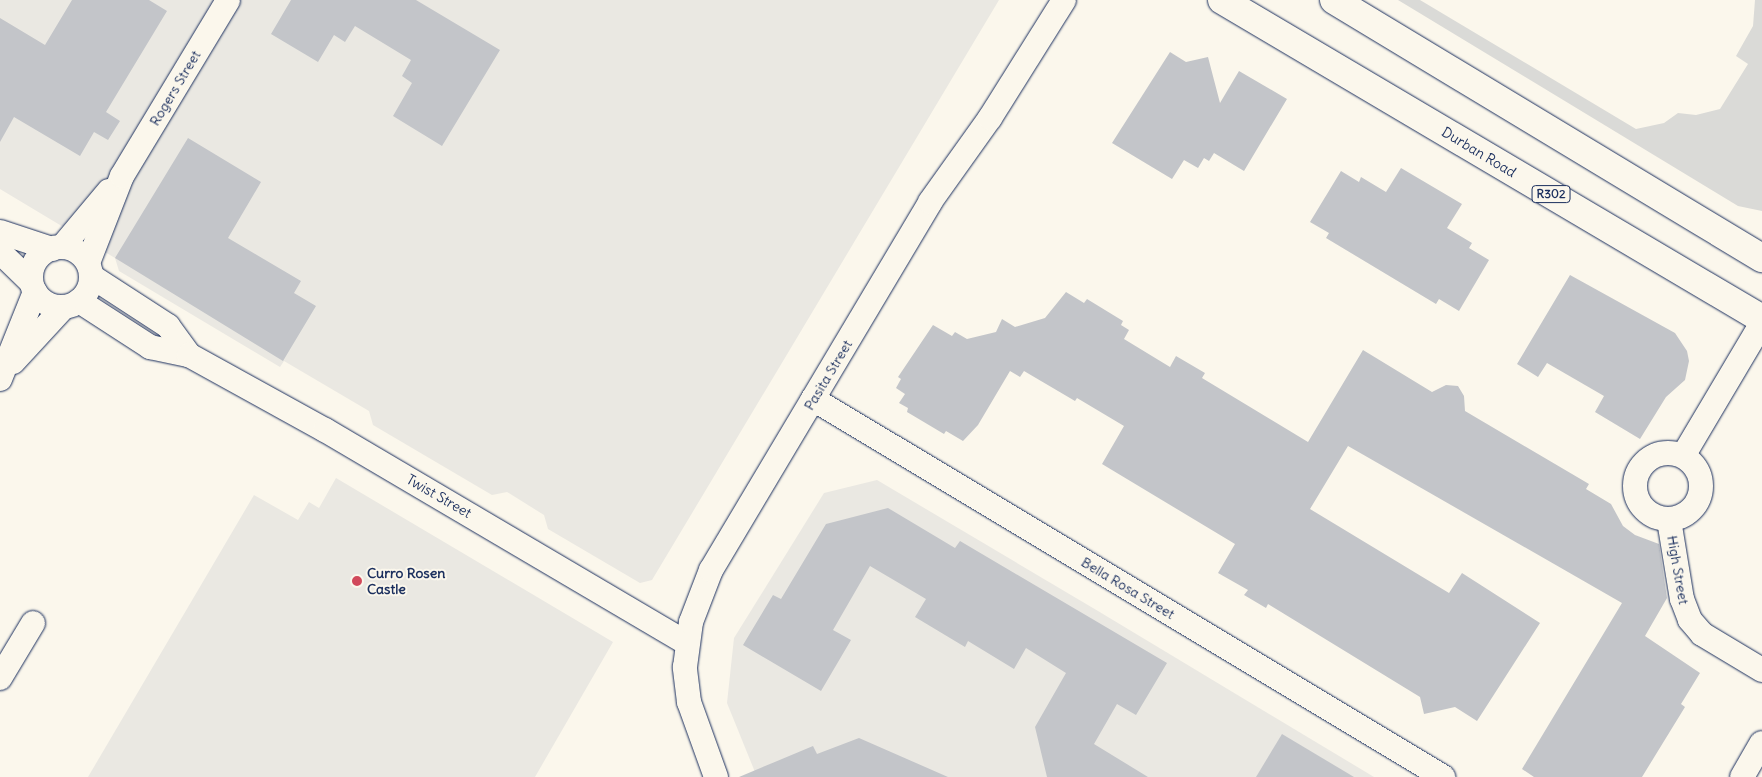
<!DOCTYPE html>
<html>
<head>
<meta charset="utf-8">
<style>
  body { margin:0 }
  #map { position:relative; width:1762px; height:777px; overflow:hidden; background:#fbf7ec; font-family:Delius,sans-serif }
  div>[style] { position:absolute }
  .built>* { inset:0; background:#eae8e2 }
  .green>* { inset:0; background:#dadad7 }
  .building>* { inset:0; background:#c3c5c9 }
  .roads { filter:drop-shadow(0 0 1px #1b2f5e) drop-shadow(0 0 1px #1b2f5e) }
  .minor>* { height:24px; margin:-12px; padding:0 12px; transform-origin:12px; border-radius:12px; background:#fbf7ec }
  .minor>.ring { margin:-12px; padding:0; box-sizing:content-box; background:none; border:24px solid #fbf7ec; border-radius:50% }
  .primary>* { height:28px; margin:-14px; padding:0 14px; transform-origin:14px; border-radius:14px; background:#fbf7ec }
  .dots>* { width:14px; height:14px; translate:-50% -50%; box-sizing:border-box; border:2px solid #fbf7ec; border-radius:50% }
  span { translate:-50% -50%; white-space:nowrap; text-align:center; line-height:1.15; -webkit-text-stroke:4px #fbf7ec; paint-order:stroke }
  .shield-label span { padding:1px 4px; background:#fbf7ec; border:1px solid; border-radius:4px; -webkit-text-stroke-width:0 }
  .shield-label { font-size:12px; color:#1b2f5e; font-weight:700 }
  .street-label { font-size:14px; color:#1b2f5e }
  .poi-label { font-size:14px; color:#1b2f5e; font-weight:700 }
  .left { translate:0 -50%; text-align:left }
</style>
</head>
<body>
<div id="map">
  <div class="built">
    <div style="clip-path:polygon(0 0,999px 0,652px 580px,640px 583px,548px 529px,544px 515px,507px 492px,492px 495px,373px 425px,369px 411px,284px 361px,280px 367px,119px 271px,115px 258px,0 189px)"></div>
    <div style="clip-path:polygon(336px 478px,613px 642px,535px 777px,88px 777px,254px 495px,298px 520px,309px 502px,319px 508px)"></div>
    <div style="clip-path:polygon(877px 480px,1098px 611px,1374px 777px,757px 777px,727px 703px,734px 638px,824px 493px)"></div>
  </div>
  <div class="green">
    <div style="clip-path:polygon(1398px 0,1420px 0,1636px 129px,1664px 123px,1678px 113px,1696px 115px,1720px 109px,1748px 64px,1736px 56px,1753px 26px,1755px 0,1762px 0,1762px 211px,1738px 206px)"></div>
  </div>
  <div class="building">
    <div style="clip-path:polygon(72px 0,149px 0,167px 11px,106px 112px,120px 121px,108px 140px,94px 132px,80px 156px,14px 117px,0 142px,0 18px,45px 45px)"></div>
    <div style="clip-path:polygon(291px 0,416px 0,500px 50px,442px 146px,393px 116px,412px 83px,402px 76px,411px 60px,355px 26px,345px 42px,334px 35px,318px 62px,271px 34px)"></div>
    <div style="clip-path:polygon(1170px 52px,1186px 62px,1208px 57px,1220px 103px,1239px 71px,1287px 99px,1244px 171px,1214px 153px,1209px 161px,1204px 158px,1198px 168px,1184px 160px,1172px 179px,1112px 143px)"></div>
    <div style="clip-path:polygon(188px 138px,261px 182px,228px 238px,301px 281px,294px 293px,316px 306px,283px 361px,115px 258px)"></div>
    <div style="clip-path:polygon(1401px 168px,1462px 204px,1447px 228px,1472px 243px,1469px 248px,1489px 260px,1459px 311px,1439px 299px,1436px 304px,1326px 238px,1329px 233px,1310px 222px,1341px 171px,1359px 182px,1361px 177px,1386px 192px)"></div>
    <div style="clip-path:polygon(1570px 275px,1675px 333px,1687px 351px,1689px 361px,1685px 380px,1666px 397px,1640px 439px,1595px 412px,1604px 396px,1547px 363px,1538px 377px,1517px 364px)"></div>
    <div style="clip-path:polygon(1066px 292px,1084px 303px,1087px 299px,1123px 321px,1121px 325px,1129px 330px,1124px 339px,1170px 367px,1176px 356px,1205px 373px,1202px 378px,1308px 442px,1363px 350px,1432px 392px,1446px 385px,1458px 386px,1464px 396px,1465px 411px,1589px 484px,1586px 489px,1611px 504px,1623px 526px,1635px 535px,1659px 544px,1667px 598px,1645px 636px,1700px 673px,1681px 704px,1685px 707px,1642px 777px,1534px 777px,1522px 769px,1622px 603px,1348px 446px,1310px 509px,1449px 593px,1462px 573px,1540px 623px,1477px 721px,1455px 707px,1424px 714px,1420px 697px,1268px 604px,1266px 608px,1244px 595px,1248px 590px,1218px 573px,1235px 544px,1102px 464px,1124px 426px,1077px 398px,1075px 401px,1024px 371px,1020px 377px,1010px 371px,978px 425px,963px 441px,946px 431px,944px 434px,907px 412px,908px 408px,899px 403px,905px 394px,896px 388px,901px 379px,898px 377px,933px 325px,952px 336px,955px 332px,967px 339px,996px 332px,1002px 319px,1015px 327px,1045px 318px)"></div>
    <div style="clip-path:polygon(888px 508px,955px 548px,960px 541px,1167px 663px,1136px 715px,1117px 704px,1094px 744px,1148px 777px,1047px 777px,1035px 727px,1066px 673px,1026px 648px,1014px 669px,968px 641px,965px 647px,915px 617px,926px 599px,870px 566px,833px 630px,851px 640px,821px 691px,743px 645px,773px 595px,781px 599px,826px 524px)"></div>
    <div style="clip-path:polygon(1282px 734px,1354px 777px,1256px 777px)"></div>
    <div style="clip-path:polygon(859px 738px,948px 777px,739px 777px,813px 746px,817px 754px)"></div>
  </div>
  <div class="roads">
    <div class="minor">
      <div style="left:0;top:232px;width:55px;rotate:18.1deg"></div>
      <div style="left:62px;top:247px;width:73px;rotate:-50deg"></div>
      <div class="ring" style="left:31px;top:247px;width:36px;height:36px"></div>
      <div style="left:0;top:252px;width:43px;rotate:44.1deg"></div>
      <div style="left:88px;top:263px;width:93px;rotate:-68.7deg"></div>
      <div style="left:122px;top:176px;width:205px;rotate:-58.9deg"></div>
      <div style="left:91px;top:276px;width:92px;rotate:33deg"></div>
      <div style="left:168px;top:326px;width:36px;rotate:54deg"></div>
      <div style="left:79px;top:301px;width:85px;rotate:32.9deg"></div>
      <div style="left:150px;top:347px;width:40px;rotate:12deg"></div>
      <div style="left:189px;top:355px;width:155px;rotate:28.9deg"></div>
      <div style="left:325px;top:430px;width:419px;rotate:30.5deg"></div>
      <div style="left:13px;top:362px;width:75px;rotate:-47.2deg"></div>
      <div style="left:0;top:379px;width:94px;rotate:-68.1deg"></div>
      <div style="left:813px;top:399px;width:735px;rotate:30.96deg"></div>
      <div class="ring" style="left:1635px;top:453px;width:42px;height:42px"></div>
      <div style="left:1683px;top:456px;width:155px;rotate:-59.3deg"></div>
      <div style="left:1669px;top:520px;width:80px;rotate:80.7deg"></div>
      <div style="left:1682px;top:599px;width:22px;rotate:69deg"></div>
      <div style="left:1690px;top:620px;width:18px;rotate:49deg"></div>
      <div style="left:1702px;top:634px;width:70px;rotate:31deg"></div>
      <div style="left:0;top:678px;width:64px;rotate:-59deg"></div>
      <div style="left:716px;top:777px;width:80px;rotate:-109.8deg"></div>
      <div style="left:689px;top:702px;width:35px;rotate:-97deg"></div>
      <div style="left:685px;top:667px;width:45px;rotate:-82.4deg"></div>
      <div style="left:691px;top:622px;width:56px;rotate:-69deg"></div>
      <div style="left:711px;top:570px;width:428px;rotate:-59.2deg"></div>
      <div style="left:930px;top:202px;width:103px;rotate:-54.5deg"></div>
      <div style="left:990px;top:118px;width:139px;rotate:-57.9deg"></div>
      <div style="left:1742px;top:777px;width:39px;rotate:-60deg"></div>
    </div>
    <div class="primary">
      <div style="left:1222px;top:0;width:627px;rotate:30.57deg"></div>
      <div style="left:1334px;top:0;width:500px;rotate:31.1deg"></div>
    </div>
  </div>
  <div class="dots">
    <div style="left:357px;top:581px;background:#d1495b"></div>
  </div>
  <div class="shield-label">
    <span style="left:1551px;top:194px">R302</span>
  </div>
  <div class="street-label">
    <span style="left:175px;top:88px;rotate:-59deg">Rogers Street</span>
    <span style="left:1479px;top:152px;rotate:31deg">Durban Road</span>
    <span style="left:828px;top:375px;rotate:-59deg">Pasita Street</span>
    <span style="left:439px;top:496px;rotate:30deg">Twist Street</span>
    <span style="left:1678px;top:570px;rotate:80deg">High Street</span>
    <span style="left:1128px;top:588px;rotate:31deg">Bella Rosa Street</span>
  </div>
  <div class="poi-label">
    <span class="left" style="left:367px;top:581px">Curro Rosen<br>Castle</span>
  </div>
</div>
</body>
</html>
